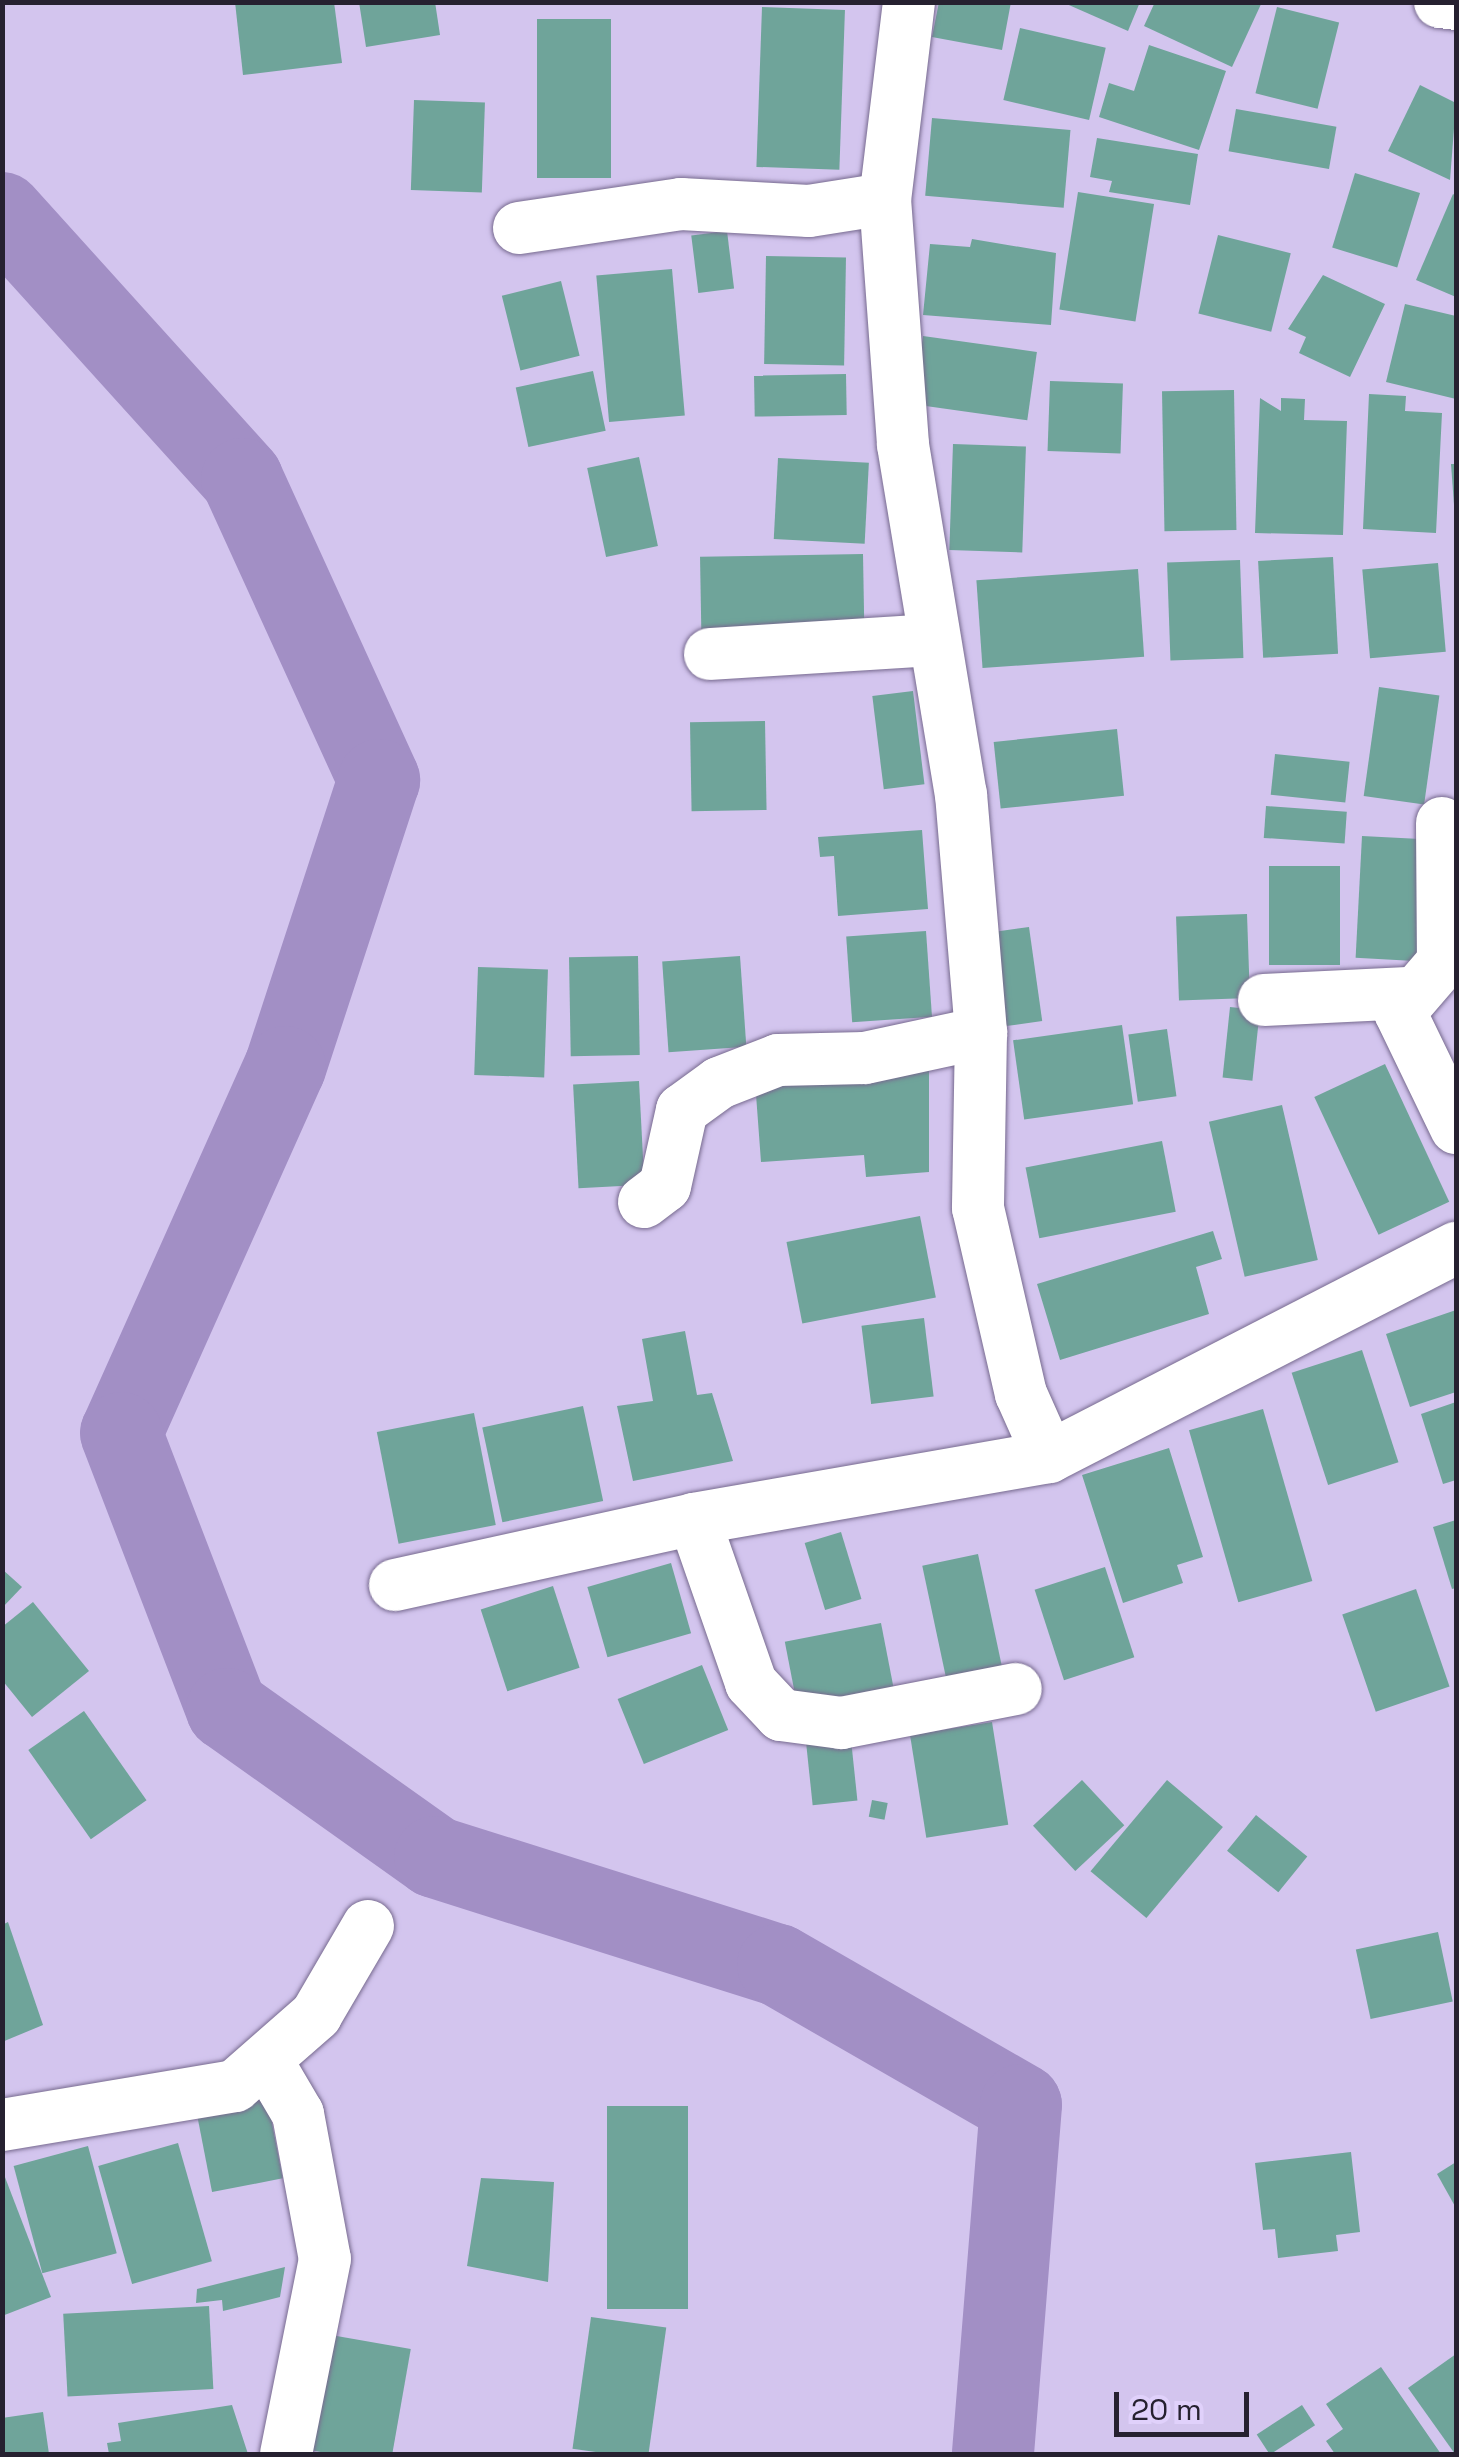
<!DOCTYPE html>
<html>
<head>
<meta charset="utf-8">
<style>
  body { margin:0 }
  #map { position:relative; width:1459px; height:2457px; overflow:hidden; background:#d3c5ee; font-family:"Space Grotesk",sans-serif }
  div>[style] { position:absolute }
  .river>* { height:82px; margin:-41px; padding:0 41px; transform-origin:41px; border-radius:41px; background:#a28fc5 }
  .building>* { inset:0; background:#6fa49a; transform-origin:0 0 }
  .roads { filter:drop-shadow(0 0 2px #776a8f) drop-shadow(0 0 2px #776a8f) }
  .minor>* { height:52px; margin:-26px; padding:0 26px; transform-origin:26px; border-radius:26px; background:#fff }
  span { translate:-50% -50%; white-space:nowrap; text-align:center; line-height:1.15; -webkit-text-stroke:10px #e0d1fb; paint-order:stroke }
  .frame { position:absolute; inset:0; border:5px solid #262130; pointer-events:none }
  .scale { position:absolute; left:1114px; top:2392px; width:135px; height:45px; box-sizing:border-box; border:5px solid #262130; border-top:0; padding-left:12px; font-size:30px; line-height:35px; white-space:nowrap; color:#262130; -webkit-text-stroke:8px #e0d1fb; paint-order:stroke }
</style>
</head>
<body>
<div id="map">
  <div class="river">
    <div style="left:2px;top:213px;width:358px;rotate:47.9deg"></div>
    <div style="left:242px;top:479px;width:331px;rotate:65.5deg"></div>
    <div style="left:379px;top:780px;width:302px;rotate:108.1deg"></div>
    <div style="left:285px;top:1067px;width:401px;rotate:114.1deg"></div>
    <div style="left:121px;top:1433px;width:296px;rotate:69deg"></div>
    <div style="left:227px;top:1709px;width:255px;rotate:35.4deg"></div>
    <div style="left:435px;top:1857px;width:360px;rotate:17.5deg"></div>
    <div style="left:778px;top:1965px;width:280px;rotate:29.9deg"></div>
    <div style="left:1021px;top:2105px;width:350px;rotate:94.6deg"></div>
  </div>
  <div class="building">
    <div style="clip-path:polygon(235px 2px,334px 2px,342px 63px,243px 75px)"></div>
    <div style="clip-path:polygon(359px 2px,435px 2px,440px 35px,366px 47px)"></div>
    <div style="clip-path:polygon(939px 2px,1011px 2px,1002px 50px,932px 37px)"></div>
    <div style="clip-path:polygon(1062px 2px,1140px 2px,1128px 31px)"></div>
    <div style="clip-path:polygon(1155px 2px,1262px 2px,1232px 67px,1144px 26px)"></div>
    <div style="left:762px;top:7px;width:83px;height:160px;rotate:2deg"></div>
    <div style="left:1277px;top:7px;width:64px;height:89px;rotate:14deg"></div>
    <div style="left:537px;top:19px;width:74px;height:159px"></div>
    <div style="left:1020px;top:28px;width:88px;height:74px;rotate:13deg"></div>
    <div style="clip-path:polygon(1149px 45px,1226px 71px,1199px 150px,1099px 117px,1109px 83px,1134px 91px)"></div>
    <div style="clip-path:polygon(1420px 85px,1456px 103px,1450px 180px,1388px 151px)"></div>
    <div style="left:414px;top:100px;width:71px;height:90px;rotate:2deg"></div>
    <div style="left:1236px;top:109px;width:102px;height:43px;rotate:10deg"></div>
    <div style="left:932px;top:118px;width:139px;height:78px;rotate:5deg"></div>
    <div style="clip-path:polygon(1097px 138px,1198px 154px,1190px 205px,1109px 192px,1112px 181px,1090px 177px)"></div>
    <div style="left:1355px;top:173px;width:68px;height:78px;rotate:17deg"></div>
    <div style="left:1078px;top:192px;width:77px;height:119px;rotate:9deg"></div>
    <div style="clip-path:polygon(1453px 194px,1456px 196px,1456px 297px,1416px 280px)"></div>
    <div style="left:727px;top:231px;width:58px;height:36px;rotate:83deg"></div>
    <div style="left:1218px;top:235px;width:75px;height:81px;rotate:14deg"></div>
    <div style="clip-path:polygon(972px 239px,1056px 253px,1051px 325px,923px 315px,930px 244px,970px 247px)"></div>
    <div style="left:766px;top:256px;width:80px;height:108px;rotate:1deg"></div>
    <div style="left:672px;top:269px;width:147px;height:76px;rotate:85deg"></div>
    <div style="clip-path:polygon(1323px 275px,1385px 304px,1350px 377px,1299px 353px,1306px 337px,1288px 329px)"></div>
    <div style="left:561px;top:281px;width:77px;height:61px;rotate:76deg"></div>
    <div style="clip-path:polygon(1405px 304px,1456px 316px,1456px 399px,1386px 382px)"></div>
    <div style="left:923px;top:336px;width:115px;height:69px;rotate:8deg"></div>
    <div style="left:593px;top:371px;width:61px;height:79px;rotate:78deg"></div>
    <div style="left:846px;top:374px;width:41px;height:92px;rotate:89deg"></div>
    <div style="left:1050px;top:381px;width:73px;height:70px;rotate:2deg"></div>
    <div style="left:1234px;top:390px;width:140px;height:72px;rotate:89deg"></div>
    <div style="clip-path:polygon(1369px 394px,1406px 396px,1405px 411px,1442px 413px,1436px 533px,1363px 529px)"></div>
    <div style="clip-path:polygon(1260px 398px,1281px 411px,1281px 398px,1305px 399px,1304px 420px,1347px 421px,1343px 535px,1255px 533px)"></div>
    <div style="left:953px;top:444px;width:73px;height:106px;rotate:2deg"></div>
    <div style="left:639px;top:457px;width:91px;height:53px;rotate:78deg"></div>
    <div style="left:778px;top:458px;width:91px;height:81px;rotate:3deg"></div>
    <div style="clip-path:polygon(1451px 464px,1456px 464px,1456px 505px,1454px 505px)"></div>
    <div style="left:863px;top:554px;width:77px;height:163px;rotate:89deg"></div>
    <div style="left:1333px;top:557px;width:97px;height:75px;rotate:87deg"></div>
    <div style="left:1240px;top:560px;width:98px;height:73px;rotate:88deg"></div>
    <div style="left:1438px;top:563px;width:89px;height:76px;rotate:85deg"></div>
    <div style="left:1138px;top:569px;width:88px;height:162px;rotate:86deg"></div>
    <div style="left:1379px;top:687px;width:61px;height:110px;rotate:8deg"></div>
    <div style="left:913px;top:691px;width:94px;height:41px;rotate:83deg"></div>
    <div style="left:765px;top:721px;width:89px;height:75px;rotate:89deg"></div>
    <div style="left:1117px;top:729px;width:67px;height:124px;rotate:84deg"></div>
    <div style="left:1275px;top:754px;width:75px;height:41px;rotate:6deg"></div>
    <div style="left:1266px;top:806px;width:81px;height:32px;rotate:4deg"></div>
    <div style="clip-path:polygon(922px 830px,928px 909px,838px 916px,834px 856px,820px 857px,818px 837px)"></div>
    <div style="left:1362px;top:836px;width:68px;height:122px;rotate:3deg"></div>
    <div style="left:1340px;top:866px;width:99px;height:71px;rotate:90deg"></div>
    <div style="left:1247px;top:914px;width:84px;height:71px;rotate:88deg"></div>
    <div style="left:1029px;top:927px;width:95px;height:38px;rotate:82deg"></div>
    <div style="left:926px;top:931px;width:86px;height:80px;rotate:86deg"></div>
    <div style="left:638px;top:956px;width:99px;height:69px;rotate:89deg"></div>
    <div style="left:740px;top:956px;width:91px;height:78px;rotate:86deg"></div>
    <div style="left:478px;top:967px;width:70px;height:108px;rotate:2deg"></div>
    <div style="left:1230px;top:1007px;width:30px;height:71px;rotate:6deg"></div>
    <div style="left:1122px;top:1025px;width:80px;height:110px;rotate:82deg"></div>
    <div style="left:1167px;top:1029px;width:68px;height:39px;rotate:82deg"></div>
    <div style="left:1385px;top:1064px;width:152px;height:78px;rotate:65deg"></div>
    <div style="clip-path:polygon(929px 1068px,929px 1172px,866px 1177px,864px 1155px,761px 1162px,755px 1081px)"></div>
    <div style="left:639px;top:1081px;width:104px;height:66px;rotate:87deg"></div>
    <div style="left:1282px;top:1105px;width:159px;height:75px;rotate:77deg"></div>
    <div style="left:1162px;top:1141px;width:72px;height:139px;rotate:79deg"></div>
    <div style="left:920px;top:1216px;width:83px;height:136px;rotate:79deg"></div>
    <div style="clip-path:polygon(1213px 1231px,1222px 1259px,1196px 1267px,1209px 1314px,1060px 1360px,1037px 1284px)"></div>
    <div style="clip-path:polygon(1456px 1310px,1456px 1392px,1410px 1407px,1386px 1334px)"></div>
    <div style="left:924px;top:1318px;width:79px;height:63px;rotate:83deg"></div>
    <div style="clip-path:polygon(685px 1331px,697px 1395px,712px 1393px,733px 1461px,633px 1481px,617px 1406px,653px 1401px,642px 1339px)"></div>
    <div style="left:1362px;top:1350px;width:118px;height:74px;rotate:72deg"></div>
    <div style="clip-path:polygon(1456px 1402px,1456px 1480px,1443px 1484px,1421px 1414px)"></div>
    <div style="left:583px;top:1406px;width:97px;height:103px;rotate:78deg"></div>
    <div style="left:1263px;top:1409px;width:179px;height:77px;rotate:74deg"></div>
    <div style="left:474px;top:1413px;width:114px;height:99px;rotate:79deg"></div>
    <div style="clip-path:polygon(1169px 1448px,1203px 1557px,1177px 1565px,1183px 1583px,1123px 1603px,1082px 1475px)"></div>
    <div style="clip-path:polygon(1456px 1520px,1456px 1588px,1452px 1589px,1433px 1527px)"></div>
    <div style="left:841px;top:1532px;width:70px;height:38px;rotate:73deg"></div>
    <div style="left:978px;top:1554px;width:134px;height:57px;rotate:78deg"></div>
    <div style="left:671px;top:1563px;width:73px;height:87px;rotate:74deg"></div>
    <div style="left:1105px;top:1567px;width:95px;height:74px;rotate:72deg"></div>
    <div style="clip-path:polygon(2px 1569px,22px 1587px,2px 1608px)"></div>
    <div style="left:553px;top:1586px;width:86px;height:76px;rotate:72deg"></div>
    <div style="left:1416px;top:1589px;width:103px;height:78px;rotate:71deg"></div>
    <div style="clip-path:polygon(33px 1602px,89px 1671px,32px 1717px,2px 1680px,2px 1627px)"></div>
    <div style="left:881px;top:1623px;width:70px;height:98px;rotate:79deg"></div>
    <div style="left:702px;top:1665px;width:70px;height:91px;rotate:68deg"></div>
    <div style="left:84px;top:1711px;width:109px;height:68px;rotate:55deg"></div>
    <div style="left:992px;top:1722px;width:104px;height:83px;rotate:81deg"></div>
    <div style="left:850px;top:1730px;width:71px;height:45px;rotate:84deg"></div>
    <div style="left:1082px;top:1780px;width:62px;height:67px;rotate:47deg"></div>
    <div style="left:1167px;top:1780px;width:73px;height:119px;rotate:40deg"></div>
    <div style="left:872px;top:1800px;width:16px;height:17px;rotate:11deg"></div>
    <div style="left:1256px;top:1815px;width:66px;height:46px;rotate:39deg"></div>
    <div style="clip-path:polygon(8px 1922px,43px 2025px,2px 2042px,2px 1925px)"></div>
    <div style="left:1438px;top:1932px;width:71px;height:84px;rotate:78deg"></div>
    <div style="left:265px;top:2087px;width:93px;height:72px;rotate:79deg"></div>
    <div style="left:607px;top:2106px;width:81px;height:203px"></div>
    <div style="left:178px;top:2143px;width:123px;height:83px;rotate:74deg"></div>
    <div style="left:88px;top:2146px;width:111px;height:77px;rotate:75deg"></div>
    <div style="clip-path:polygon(1351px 2152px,1360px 2232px,1336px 2235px,1338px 2251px,1278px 2258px,1275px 2229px,1263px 2230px,1255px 2163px)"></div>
    <div style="clip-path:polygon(1456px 2162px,1456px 2208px,1437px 2174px)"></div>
    <div style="clip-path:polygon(3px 2172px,51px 2297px,2px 2316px,2px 2173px)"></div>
    <div style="clip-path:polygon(481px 2178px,554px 2182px,548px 2282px,467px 2266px)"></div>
    <div style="clip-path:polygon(285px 2267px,280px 2297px,223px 2311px,222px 2300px,196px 2303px,197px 2289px)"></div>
    <div style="left:209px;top:2306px;width:83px;height:146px;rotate:87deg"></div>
    <div style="left:591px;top:2317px;width:76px;height:133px;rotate:8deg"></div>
    <div style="left:331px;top:2335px;width:81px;height:117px;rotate:10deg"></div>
    <div style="clip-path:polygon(1456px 2354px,1456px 2454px,1455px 2454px,1408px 2388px)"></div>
    <div style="clip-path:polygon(1381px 2367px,1441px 2454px,1335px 2454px,1326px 2441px,1343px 2429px,1326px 2404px)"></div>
    <div style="clip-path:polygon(232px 2405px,248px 2454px,109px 2454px,107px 2443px,121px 2441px,118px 2423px)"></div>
    <div style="left:1302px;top:2405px;width:24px;height:54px;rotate:57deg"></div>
    <div style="clip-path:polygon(43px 2412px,49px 2454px,2px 2454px,2px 2418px)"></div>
  </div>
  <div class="roads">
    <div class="minor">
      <div style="left:909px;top:2px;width:198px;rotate:96.9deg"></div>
      <div style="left:885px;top:199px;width:247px;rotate:85.8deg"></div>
      <div style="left:903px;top:445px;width:354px;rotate:80.6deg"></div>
      <div style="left:961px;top:794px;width:240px;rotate:85.2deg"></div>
      <div style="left:981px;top:1033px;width:175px;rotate:91deg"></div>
      <div style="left:978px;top:1208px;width:191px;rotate:77deg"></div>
      <div style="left:1021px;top:1394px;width:69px;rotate:66deg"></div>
      <div style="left:1440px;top:2px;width:16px;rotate:7deg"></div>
      <div style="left:519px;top:228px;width:164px;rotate:-8.4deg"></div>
      <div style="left:681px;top:204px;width:128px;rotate:3.1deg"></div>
      <div style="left:809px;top:211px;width:77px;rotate:-9deg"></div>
      <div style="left:710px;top:654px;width:221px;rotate:-3.6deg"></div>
      <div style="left:1442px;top:823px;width:139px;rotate:89.6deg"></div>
      <div style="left:1443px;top:962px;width:66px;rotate:130.7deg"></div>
      <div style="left:1400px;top:1012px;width:129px;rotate:64.2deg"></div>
      <div style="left:1264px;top:1000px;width:144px;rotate:-2.8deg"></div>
      <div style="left:644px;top:1202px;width:26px;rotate:-37deg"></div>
      <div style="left:665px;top:1186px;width:78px;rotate:-77.4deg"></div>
      <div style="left:682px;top:1110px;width:46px;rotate:-36.1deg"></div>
      <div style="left:719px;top:1083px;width:63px;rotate:-21.3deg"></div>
      <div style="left:778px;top:1060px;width:87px;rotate:-1.3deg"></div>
      <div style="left:865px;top:1058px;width:119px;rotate:-12.2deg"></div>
      <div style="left:694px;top:1519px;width:174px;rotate:70.8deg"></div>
      <div style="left:751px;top:1683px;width:44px;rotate:46.8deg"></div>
      <div style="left:781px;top:1715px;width:61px;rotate:7.6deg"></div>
      <div style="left:841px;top:1723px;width:178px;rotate:-11deg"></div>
      <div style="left:395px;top:1585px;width:306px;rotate:-12.4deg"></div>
      <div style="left:694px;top:1519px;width:360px;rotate:-9.9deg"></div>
      <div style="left:1049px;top:1457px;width:458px;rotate:-27.2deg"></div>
      <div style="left:268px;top:2063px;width:59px;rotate:59.5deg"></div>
      <div style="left:298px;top:2114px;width:147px;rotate:79.5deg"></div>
      <div style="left:325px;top:2259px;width:199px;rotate:101.3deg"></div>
      <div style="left:2px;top:2125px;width:236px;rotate:-9.5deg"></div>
      <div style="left:235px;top:2086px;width:108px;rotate:-41.2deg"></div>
      <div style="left:316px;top:2015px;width:103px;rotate:-59.7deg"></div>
    </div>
  </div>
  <div class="frame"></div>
  <div class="scale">20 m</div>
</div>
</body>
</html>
